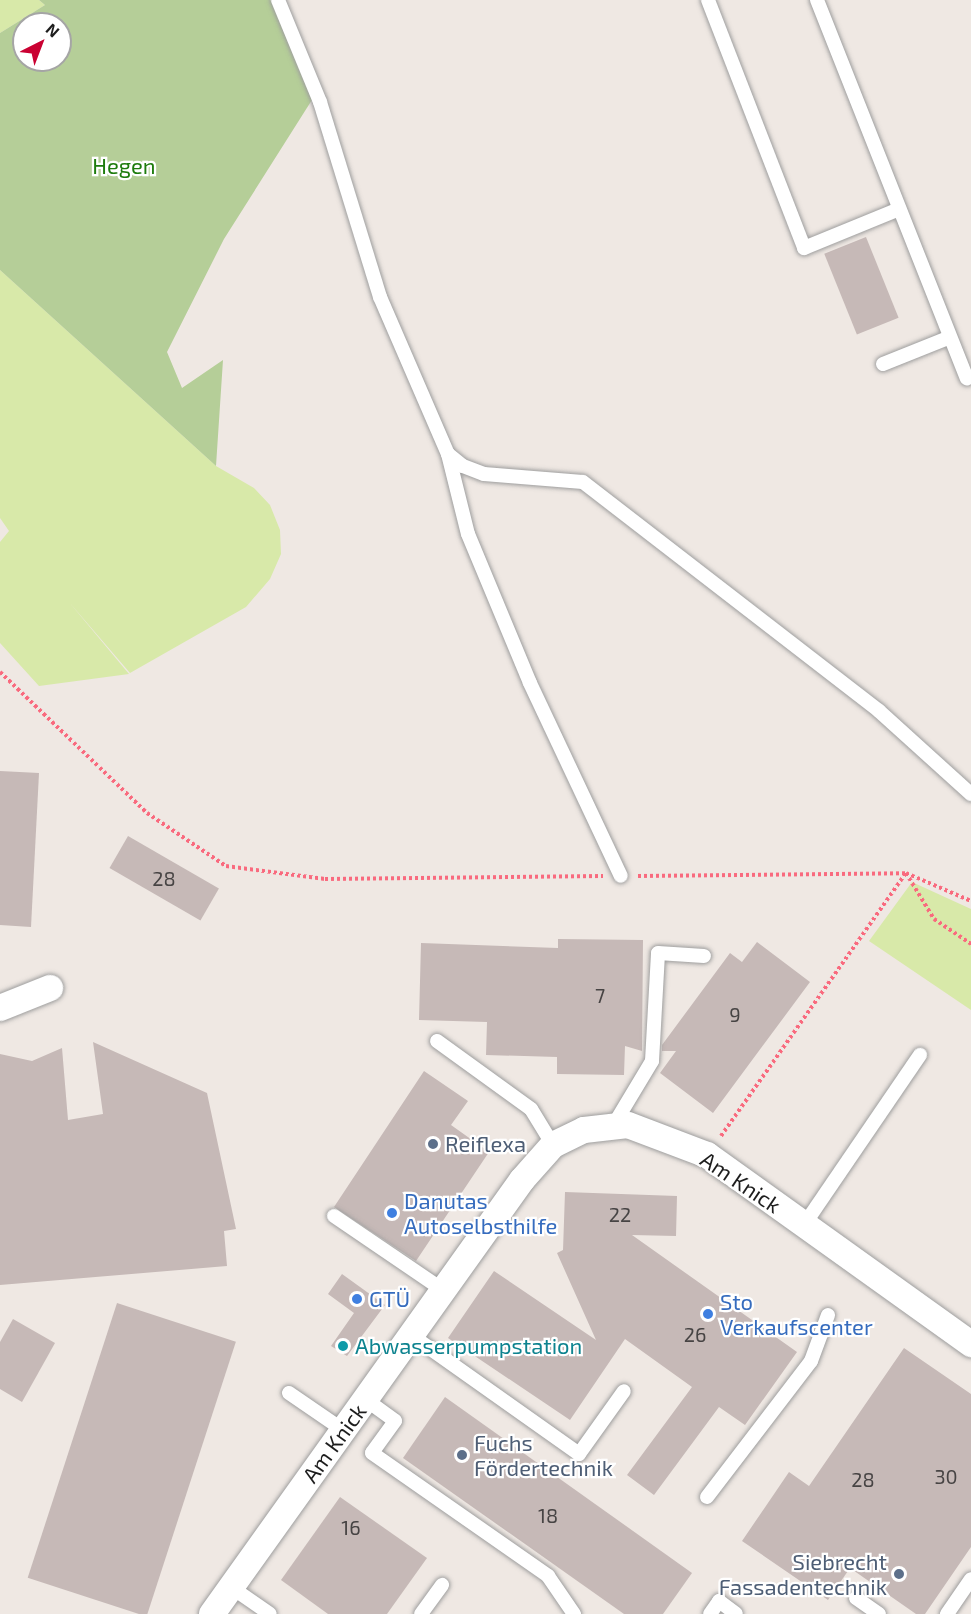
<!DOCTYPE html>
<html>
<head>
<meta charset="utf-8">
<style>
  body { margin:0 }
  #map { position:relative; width:971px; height:1614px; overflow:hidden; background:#efe8e3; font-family:"Exo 2",sans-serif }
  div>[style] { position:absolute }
  .grass>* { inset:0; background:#d8e9a9 }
  .forest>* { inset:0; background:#b5ce98 }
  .building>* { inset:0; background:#c6b9b7; transform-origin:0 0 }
  .path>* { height:4px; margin-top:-2px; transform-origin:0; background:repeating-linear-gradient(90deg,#f96a7e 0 3px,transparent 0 6px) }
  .roads { filter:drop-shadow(0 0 2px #9e9e9e) drop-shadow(0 0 2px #9e9e9e) }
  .service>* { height:14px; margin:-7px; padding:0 7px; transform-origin:7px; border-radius:7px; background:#fff }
  .minor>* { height:26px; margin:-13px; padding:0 13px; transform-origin:13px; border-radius:13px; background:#fff }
  .dots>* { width:16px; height:16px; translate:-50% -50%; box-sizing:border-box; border:3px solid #fff; border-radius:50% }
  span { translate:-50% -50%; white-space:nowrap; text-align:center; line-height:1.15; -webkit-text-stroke:4.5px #fff; paint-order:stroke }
  .number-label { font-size:20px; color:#474444 }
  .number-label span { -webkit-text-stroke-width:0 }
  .park-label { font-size:22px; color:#1d7b0c }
  .service-label { font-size:22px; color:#4e5e75 }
  .left { translate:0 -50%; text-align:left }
  .right { translate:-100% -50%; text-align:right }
  .street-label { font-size:22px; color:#1d1d1d }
  .shop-label { font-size:22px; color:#366cbe }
  .culture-label { font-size:22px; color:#0d838f }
  .north { position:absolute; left:12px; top:12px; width:60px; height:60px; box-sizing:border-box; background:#fff; border:2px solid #a5a5a5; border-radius:50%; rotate:42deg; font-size:16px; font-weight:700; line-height:24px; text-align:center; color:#1d1d1d }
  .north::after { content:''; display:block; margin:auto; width:21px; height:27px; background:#ca0132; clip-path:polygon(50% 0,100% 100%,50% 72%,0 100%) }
</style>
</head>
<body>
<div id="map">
  <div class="grass">
    <div style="clip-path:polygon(0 0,39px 0,45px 5px,0 33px)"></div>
    <div style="clip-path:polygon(0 270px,216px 466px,254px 488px,270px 505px,280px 530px,281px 554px,270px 579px,246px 607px,130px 673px,69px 602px,129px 674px,39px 686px,0 643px,0 542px,9px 531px,0 518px)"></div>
    <div style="clip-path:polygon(912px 882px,971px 909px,971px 1010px,869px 941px)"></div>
  </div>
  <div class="forest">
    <div style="clip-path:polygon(evenodd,39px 0,280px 0,317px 92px,224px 239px,167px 352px,182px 388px,223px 360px,216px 466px,0 270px,0 33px,45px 5px,39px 0,24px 24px,60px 24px,60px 60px,24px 60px,24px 24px)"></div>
  </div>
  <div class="building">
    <div style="left:866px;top:237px;width:87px;height:45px;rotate:68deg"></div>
    <div style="clip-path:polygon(0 771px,39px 773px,31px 927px,0 925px)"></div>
    <div style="left:128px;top:836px;width:105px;height:37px;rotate:30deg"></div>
    <div style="clip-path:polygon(558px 939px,643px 940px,642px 1051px,625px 1046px,624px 1075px,557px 1074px,557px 1057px,486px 1055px,487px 1022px,419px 1020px,421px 943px,558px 948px)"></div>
    <div style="clip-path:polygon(757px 942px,810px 982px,713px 1113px,660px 1073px,676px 1051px,662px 1051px,662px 1045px,730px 953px,742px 962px)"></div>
    <div style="clip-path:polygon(93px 1042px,207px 1093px,236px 1229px,224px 1231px,227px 1266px,0 1285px,0 1054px,32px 1061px,62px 1048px,68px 1120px,103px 1114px)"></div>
    <div style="clip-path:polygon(424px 1071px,468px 1101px,451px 1125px,489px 1152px,416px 1261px,334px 1207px)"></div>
    <div style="clip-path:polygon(565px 1192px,677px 1196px,676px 1236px,632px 1235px,797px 1352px,745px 1425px,719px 1407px,654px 1495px,627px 1475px,692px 1387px,625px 1339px,570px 1420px,448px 1338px,494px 1271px,596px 1340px,557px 1253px,563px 1250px)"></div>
    <div style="clip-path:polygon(342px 1274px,385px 1305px,347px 1356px,331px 1346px,354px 1313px,328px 1294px)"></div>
    <div style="left:117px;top:1303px;width:125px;height:289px;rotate:18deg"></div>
    <div style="clip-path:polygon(13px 1319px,55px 1343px,22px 1402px,0 1389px,0 1342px)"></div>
    <div style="clip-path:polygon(904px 1348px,971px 1394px,971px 1547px,925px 1614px,916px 1614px,850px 1568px,828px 1600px,742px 1541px,789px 1472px,809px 1486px)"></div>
    <div style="clip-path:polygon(445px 1397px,692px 1573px,663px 1614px,624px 1614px,403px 1458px)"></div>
    <div style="clip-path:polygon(340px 1497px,427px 1558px,387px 1614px,328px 1614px,281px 1580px)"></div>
  </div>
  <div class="path">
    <div style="left:0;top:672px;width:204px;rotate:43.8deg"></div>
    <div style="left:147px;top:813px;width:95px;rotate:33.9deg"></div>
    <div style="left:226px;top:866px;width:100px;rotate:7.5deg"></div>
    <div style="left:325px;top:879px;width:278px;rotate:-0.6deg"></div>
    <div style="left:638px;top:876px;width:268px;rotate:-0.6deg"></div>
    <div style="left:906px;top:873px;width:54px;rotate:58.7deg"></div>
    <div style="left:934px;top:919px;width:45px;rotate:34deg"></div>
    <div style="left:721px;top:1136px;width:322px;rotate:-54.9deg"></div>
    <div style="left:906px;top:873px;width:71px;rotate:23.3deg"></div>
  </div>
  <div class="roads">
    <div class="service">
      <div style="left:278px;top:0;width:110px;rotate:67.6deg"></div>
      <div style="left:320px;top:102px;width:204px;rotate:72.9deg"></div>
      <div style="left:380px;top:297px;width:171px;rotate:66.6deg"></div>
      <div style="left:448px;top:454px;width:19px;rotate:39deg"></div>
      <div style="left:463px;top:466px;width:22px;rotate:21deg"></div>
      <div style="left:484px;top:474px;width:99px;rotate:4.6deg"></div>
      <div style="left:583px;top:482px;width:374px;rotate:37.7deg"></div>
      <div style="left:879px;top:711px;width:124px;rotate:42.1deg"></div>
      <div style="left:708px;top:0;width:266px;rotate:68.8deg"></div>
      <div style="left:804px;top:248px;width:103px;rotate:-22.3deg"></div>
      <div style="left:817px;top:0;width:407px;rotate:68.4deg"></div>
      <div style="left:883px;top:364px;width:72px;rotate:-21.9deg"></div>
      <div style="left:448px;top:454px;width:82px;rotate:76deg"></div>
      <div style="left:468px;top:534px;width:161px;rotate:67.4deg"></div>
      <div style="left:530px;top:683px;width:213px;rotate:64.8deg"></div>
      <div style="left:437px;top:1041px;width:116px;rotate:35.9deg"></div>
      <div style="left:531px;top:1109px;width:42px;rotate:58.6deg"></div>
      <div style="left:613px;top:1126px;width:76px;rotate:-59deg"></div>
      <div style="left:652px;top:1061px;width:108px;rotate:-86.8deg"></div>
      <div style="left:658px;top:953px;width:46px;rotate:3.7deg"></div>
      <div style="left:334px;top:1216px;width:132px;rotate:34.2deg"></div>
      <div style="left:804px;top:1225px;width:206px;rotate:-55.7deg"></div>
      <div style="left:411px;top:1335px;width:206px;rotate:35.3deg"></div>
      <div style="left:579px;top:1454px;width:77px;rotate:-54.5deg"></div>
      <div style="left:289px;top:1393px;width:65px;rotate:34.4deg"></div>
      <div style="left:365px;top:1399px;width:37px;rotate:36deg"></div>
      <div style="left:395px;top:1421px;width:39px;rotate:126deg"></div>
      <div style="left:372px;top:1453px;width:215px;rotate:34.9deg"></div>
      <div style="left:548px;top:1576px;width:46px;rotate:55.6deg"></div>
      <div style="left:707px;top:1497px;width:171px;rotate:-52.6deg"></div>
      <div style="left:811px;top:1361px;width:49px;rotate:-69.7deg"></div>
      <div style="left:231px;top:1587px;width:47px;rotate:34.7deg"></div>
      <div style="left:856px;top:1598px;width:28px;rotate:35deg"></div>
      <div style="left:421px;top:1614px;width:36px;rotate:-54deg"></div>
      <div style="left:710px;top:1614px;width:16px;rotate:-55deg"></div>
      <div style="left:719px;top:1601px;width:21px;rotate:37deg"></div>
      <div style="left:947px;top:1614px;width:42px;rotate:-55.6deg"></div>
    </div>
    <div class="minor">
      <div style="left:0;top:1008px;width:54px;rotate:-21.8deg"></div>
      <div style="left:212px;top:1614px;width:533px;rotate:-54.46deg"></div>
      <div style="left:522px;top:1180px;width:47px;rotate:-48.5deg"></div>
      <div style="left:553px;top:1145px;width:34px;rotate:-26deg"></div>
      <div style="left:584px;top:1130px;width:44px;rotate:-6.5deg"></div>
      <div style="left:628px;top:1125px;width:85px;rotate:20.8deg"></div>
      <div style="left:707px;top:1155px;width:325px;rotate:35.6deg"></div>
    </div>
  </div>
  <div class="dots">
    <div style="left:433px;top:1144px;background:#5c6f8a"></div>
    <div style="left:392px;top:1213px;background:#3f7fe0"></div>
    <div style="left:357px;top:1299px;background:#3f7fe0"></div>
    <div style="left:708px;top:1314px;background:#3f7fe0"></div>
    <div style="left:343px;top:1346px;background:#0f9aa8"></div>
    <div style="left:462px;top:1455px;background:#5c6f8a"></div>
    <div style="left:899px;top:1574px;background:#5c6f8a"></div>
  </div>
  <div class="number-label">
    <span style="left:164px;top:878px">28</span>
    <span style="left:600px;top:995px">7</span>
    <span style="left:735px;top:1014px">9</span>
    <span style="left:620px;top:1214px">22</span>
    <span style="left:695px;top:1334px">26</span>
    <span style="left:946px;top:1476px">30</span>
    <span style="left:863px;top:1479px">28</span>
    <span style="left:548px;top:1515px">18</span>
    <span style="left:351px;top:1527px">16</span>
  </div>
  <div class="park-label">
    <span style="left:124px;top:166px">Hegen</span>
  </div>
  <div class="service-label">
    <span class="left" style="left:445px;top:1144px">Reiflexa</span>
    <span class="left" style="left:474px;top:1455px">Fuchs<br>Fördertechnik</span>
    <span class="right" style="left:887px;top:1574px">Siebrecht<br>Fassadentechnik</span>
  </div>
  <div class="street-label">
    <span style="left:741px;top:1182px;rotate:34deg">Am Knick</span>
    <span style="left:334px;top:1443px;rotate:-54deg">Am Knick</span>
  </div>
  <div class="shop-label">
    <span class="left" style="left:404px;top:1213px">Danutas<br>Autoselbsthilfe</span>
    <span class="left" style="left:369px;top:1299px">GTÜ</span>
    <span class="left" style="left:720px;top:1314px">Sto<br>Verkaufscenter</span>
  </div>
  <div class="culture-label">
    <span class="left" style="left:355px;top:1346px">Abwasserpumpstation</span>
  </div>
  <div class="north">N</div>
</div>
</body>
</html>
